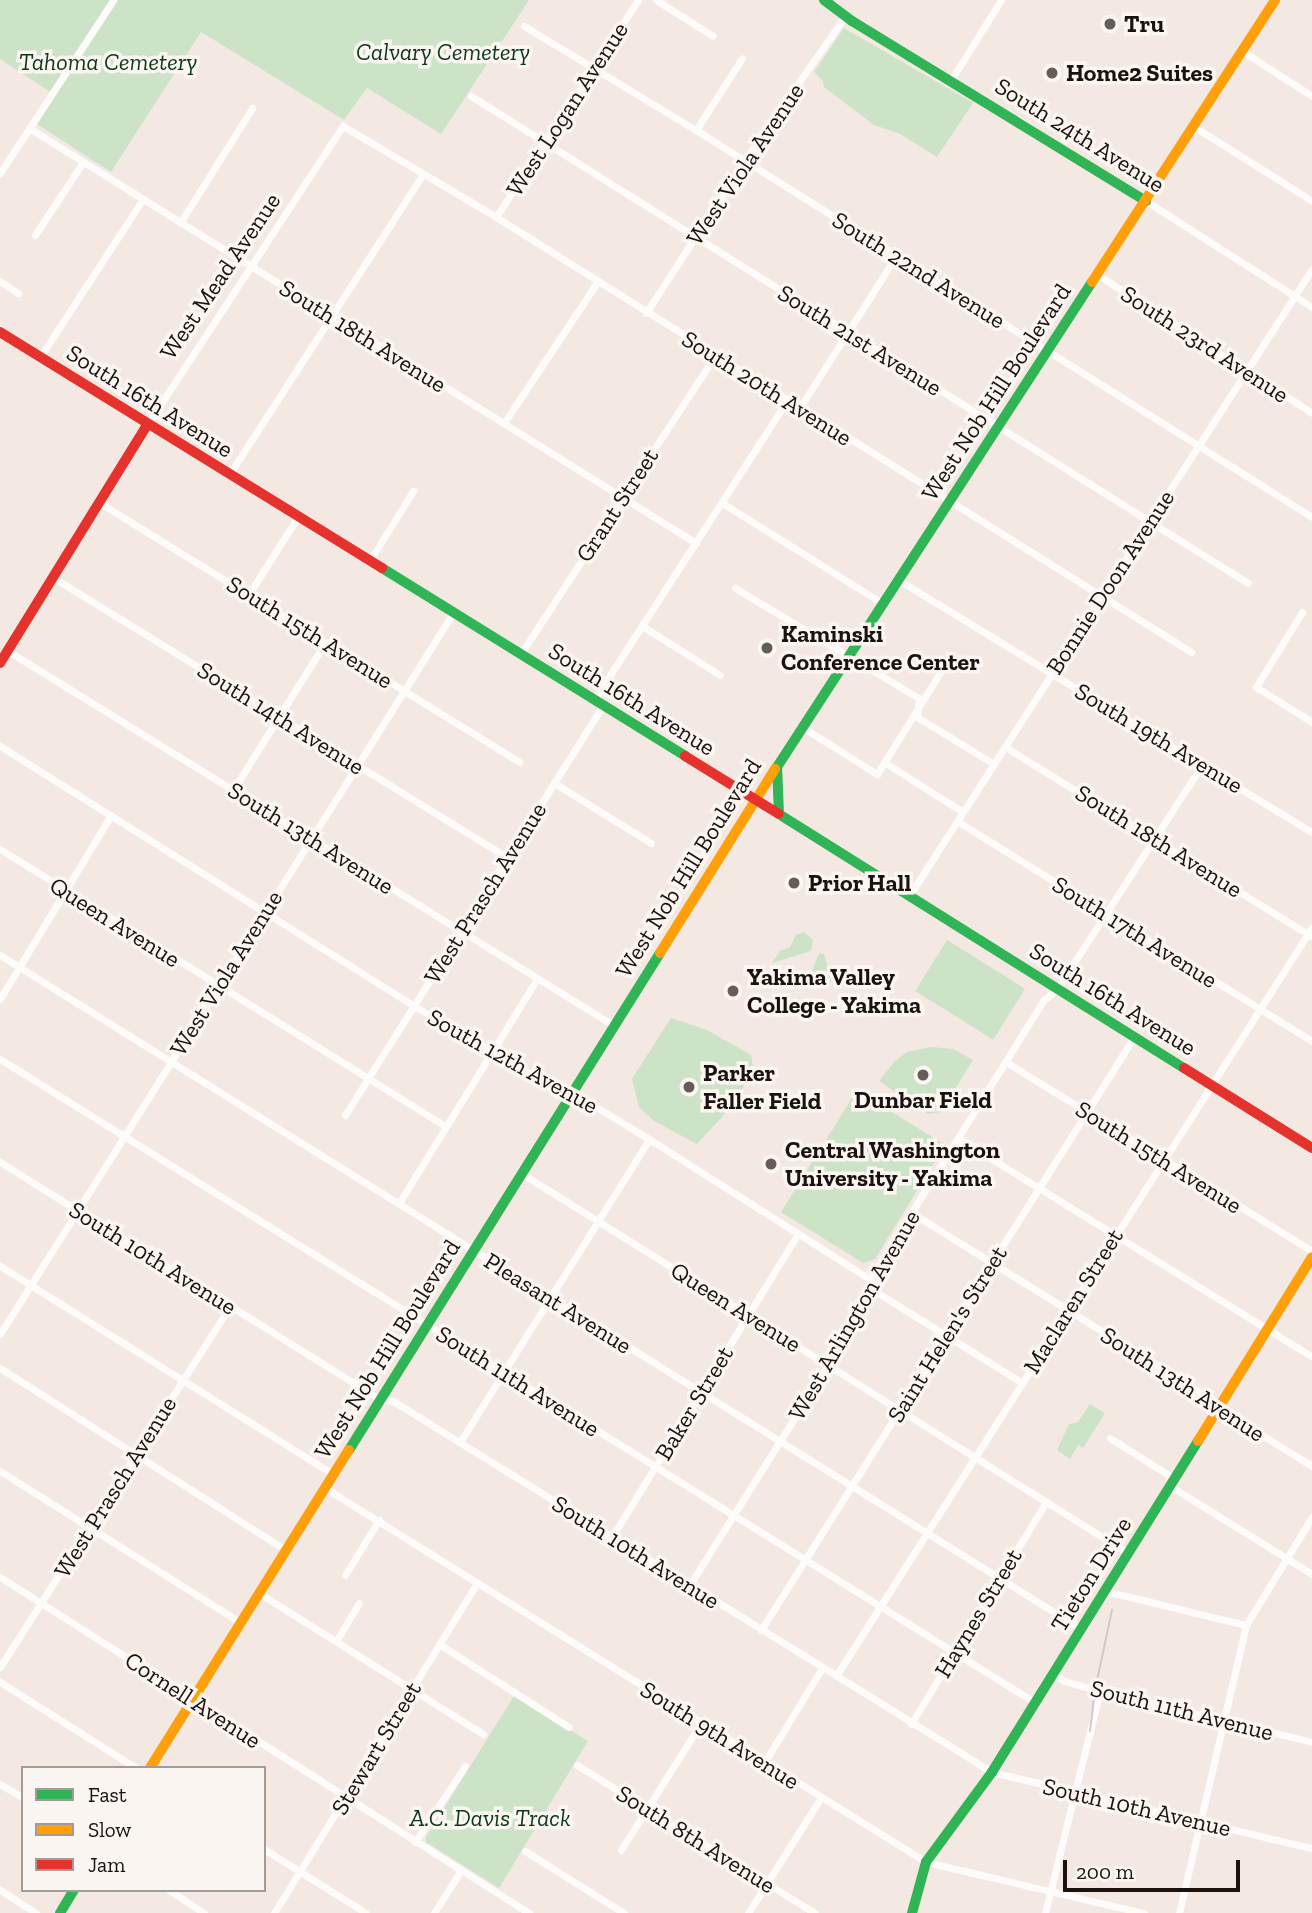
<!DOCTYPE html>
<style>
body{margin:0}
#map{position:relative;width:1312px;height:1913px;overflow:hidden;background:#f4e8e2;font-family:"Zilla Slab",serif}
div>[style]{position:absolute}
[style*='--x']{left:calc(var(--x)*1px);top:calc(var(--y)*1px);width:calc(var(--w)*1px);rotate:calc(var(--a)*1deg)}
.green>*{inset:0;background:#cce3c8;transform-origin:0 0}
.street>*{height:7px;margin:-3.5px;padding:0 3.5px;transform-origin:3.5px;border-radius:3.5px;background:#fdfcfb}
.fast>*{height:10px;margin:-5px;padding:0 5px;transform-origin:5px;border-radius:5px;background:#30b455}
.slow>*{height:10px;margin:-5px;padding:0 5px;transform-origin:5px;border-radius:5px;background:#ff9f0a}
.jam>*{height:10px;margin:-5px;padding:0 5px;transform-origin:5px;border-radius:5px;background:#e5322d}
.tram>*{height:2px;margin:-1px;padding:0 1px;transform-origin:1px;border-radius:1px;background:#cfcbc9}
.dots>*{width:19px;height:19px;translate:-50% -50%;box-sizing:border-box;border:4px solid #fcf6f3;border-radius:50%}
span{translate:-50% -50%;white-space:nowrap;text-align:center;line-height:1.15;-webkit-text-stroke:7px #fcf6f3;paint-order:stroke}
.poi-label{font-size:24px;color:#1b120d;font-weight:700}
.left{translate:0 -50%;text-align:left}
.park-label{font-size:24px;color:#0a3917;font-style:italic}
.street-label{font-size:24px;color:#1b120d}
.legend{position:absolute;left:21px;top:1766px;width:245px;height:126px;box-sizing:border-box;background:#fcf6f3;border:2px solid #a29b97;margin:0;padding:9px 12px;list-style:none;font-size:21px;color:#1b120d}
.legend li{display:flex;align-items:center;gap:14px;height:35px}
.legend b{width:35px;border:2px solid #a29b97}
.scale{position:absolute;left:1063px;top:1860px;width:177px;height:32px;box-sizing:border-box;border:4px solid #1b120d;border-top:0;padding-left:9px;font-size:21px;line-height:24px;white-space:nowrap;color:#1b120d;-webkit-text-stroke:5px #fcf6f3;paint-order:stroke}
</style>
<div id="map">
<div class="green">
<div style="clip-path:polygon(0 0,529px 0,441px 134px,367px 88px,344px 120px,201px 32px,111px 172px,37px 124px,55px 95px,0 59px)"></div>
<div style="clip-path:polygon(844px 28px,973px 103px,937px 157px,900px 134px,874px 125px,824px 87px,823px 81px,814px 72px)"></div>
<div style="clip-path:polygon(804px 932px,813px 940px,811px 951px,772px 963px,780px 951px,790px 947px,796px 935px)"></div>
<div style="left:947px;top:940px;width:92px;height:60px;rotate:32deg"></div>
<div style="clip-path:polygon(819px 953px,824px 954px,832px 980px,827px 988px,807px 985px)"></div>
<div style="clip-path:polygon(671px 1018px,707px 1030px,751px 1055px,754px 1072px,723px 1116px,697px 1144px,654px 1121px,639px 1107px,632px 1079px)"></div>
<div style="clip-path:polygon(931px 1047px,953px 1049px,973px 1060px,941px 1112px,928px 1114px,879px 1081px,895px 1061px,907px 1052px)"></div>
<div style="clip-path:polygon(857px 1090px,945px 1145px,875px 1259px,863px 1263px,781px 1212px)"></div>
<div style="clip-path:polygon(1090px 1404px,1105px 1413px,1083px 1448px,1078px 1445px,1070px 1459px,1057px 1450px,1069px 1424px,1078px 1422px)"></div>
<div style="clip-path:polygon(514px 1696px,588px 1741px,499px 1888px,426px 1842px,426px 1837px)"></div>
</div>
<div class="street">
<div style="--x:656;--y:0;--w:67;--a:32.3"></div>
<div style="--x:524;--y:26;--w:201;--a:31.2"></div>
<div style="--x:696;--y:130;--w:727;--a:32.14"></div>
<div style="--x:1242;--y:51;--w:83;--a:32.7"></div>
<div style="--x:951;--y:80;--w:94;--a:-58"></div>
<div style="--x:471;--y:96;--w:917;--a:32.08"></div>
<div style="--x:1193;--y:126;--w:141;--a:32.2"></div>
<div style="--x:29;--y:128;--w:786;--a:31.89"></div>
<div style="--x:696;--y:130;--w:85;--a:-57.4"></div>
<div style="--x:0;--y:173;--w:207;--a:-56.8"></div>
<div style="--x:1146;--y:201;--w:197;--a:32.6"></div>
<div style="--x:496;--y:217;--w:259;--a:-56.8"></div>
<div style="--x:180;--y:223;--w:136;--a:-57.9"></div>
<div style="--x:35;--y:235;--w:87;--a:-56.7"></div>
<div style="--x:1098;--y:275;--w:255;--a:32.8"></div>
<div style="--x:0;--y:281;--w:22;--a:34"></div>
<div style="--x:646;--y:313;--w:181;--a:-57.2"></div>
<div style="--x:744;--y:161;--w:177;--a:-55.1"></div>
<div style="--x:40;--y:357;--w:189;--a:-56.9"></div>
<div style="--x:799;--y:409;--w:181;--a:-57.6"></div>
<div style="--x:504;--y:423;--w:170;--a:-56.5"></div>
<div style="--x:147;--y:425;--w:358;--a:-56.8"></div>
<div style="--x:343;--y:126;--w:178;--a:30.7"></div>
<div style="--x:496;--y:217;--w:820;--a:32.04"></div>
<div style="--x:229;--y:475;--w:357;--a:-57.2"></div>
<div style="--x:100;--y:503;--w:493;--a:31.7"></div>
<div style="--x:722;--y:503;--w:189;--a:32"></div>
<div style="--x:369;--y:562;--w:84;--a:-58.2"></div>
<div style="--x:54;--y:578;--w:533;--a:31.66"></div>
<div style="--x:897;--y:579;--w:486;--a:31.4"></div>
<div style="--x:735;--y:588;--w:214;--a:30.9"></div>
<div style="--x:919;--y:698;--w:19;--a:96"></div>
<div style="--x:917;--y:717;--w:90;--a:31.4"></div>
<div style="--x:249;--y:594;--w:90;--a:-57.7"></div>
<div style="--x:1302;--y:612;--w:88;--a:121.5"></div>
<div style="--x:1256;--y:687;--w:66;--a:32"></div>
<div style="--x:642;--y:626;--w:92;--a:32.1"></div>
<div style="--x:8;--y:651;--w:711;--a:31.72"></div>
<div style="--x:520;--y:655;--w:357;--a:-56.9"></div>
<div style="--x:594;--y:700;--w:356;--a:-57.2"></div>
<div style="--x:802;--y:727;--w:89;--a:32.1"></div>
<div style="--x:877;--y:774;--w:125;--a:-58.1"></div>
<div style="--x:0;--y:746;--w:489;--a:32.1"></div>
<div style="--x:414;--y:1006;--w:171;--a:30.2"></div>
<div style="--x:562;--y:1092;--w:10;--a:0"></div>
<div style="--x:572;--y:1092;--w:90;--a:31.4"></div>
<div style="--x:649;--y:1139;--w:262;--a:32.4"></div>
<div style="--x:870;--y:1279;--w:16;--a:60"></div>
<div style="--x:878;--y:1293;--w:168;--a:31.9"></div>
<div style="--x:1005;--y:747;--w:360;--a:31.7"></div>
<div style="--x:884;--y:762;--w:93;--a:32.3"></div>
<div style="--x:554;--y:783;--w:114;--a:31.7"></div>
<div style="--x:233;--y:790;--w:173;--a:-58"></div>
<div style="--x:957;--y:821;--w:418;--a:31.8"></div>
<div style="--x:0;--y:849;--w:524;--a:31.9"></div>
<div style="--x:909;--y:896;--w:745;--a:-57.27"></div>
<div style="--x:0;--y:955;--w:1274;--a:31.94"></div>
<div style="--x:0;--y:999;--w:215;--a:-58.9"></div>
<div style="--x:0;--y:1059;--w:1220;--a:31.87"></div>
<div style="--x:1006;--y:1062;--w:360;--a:31.7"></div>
<div style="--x:345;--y:1115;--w:484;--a:-57.8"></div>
<div style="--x:958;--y:1138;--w:416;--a:31.7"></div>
<div style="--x:0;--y:1162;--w:448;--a:32"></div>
<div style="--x:380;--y:1399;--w:13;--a:9"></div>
<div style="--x:393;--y:1401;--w:705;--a:31.77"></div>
<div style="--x:992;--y:1772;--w:329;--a:13.4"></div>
<div style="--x:521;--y:1173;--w:716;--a:32.05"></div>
<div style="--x:399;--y:1203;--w:263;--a:-58.4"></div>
<div style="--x:912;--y:1213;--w:354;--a:31.9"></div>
<div style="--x:1213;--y:1400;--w:18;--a:45"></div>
<div style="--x:1226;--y:1413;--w:101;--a:31.6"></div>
<div style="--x:0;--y:1266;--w:393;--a:32"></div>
<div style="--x:0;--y:1334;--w:851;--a:-57.86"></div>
<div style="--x:0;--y:1368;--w:339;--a:32.5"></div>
<div style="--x:1110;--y:1438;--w:71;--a:32.3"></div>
<div style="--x:1170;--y:1476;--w:10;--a:90"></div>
<div style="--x:1170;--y:1486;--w:167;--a:31.8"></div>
<div style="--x:460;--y:1442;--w:357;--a:-58"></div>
<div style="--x:0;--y:1471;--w:285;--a:32.2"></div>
<div style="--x:325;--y:1488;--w:708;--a:31.89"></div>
<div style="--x:926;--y:1862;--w:224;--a:13.2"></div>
<div style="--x:612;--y:1537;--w:356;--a:-58.5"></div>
<div style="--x:345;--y:1575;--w:65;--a:-58.3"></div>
<div style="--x:0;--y:1577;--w:627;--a:32.42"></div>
<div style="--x:689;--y:1586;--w:262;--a:-57.9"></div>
<div style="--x:828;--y:1364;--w:82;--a:-58.4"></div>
<div style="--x:871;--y:1294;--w:15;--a:-94"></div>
<div style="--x:870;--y:1279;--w:329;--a:-58.1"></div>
<div style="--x:1044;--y:1000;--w:17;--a:-40"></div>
<div style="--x:1057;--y:989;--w:269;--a:-57.1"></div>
<div style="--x:1105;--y:1591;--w:145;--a:13.6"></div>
<div style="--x:259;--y:1593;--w:265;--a:32.2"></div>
<div style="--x:761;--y:1630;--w:701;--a:-57.83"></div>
<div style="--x:336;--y:1641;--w:44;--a:-58.8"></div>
<div style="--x:439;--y:1644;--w:154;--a:32.6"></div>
<div style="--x:0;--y:1667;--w:428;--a:-57.5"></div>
<div style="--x:1054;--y:1674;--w:12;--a:35"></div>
<div style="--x:1064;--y:1681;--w:37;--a:16"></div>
<div style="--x:1100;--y:1691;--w:218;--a:13.5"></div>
<div style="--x:836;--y:1676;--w:887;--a:-57.56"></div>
<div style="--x:0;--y:1682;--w:161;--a:32.3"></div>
<div style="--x:911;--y:1724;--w:260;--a:-58.7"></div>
<div style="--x:764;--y:1763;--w:111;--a:-58.6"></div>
<div style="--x:577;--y:1765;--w:280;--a:31.9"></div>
<div style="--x:0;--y:1784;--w:27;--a:31"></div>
<div style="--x:415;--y:1842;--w:91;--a:-56.7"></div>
<div style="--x:264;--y:1849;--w:120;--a:32.1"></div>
<div style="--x:621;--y:1850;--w:150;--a:-57.8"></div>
<div style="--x:525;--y:1851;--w:117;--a:32.1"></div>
<div style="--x:0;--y:1890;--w:43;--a:32.6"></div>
<div style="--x:169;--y:1890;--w:42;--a:33.3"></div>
<div style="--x:274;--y:1913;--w:387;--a:-58.4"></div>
<div style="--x:434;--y:1913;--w:51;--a:-57.9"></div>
<div style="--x:748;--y:1913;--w:135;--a:-57.7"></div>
<div style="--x:1045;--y:1913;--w:229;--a:-76.1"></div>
<div style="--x:1179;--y:1913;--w:296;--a:-76.9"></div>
<div style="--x:1246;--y:1625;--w:127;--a:-58.6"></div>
</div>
<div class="fast">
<div style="--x:824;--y:0;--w:35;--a:37"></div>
<div style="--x:852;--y:21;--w:345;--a:31.5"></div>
<div style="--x:382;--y:568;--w:357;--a:31.8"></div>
<div style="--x:779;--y:814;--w:47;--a:-92.4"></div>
<div style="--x:777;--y:767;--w:578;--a:-57"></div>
<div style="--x:782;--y:816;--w:474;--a:32.1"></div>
<div style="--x:349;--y:1450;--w:586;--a:-57.96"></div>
<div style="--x:60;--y:1913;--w:27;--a:-59"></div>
<div style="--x:912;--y:1913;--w:53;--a:-74.6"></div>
<div style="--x:926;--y:1862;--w:112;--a:-53.7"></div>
<div style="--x:992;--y:1772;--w:390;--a:-58.1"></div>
</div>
<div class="slow">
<div style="--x:1092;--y:282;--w:336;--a:-57"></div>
<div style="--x:660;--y:953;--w:217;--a:-58"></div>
<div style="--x:1198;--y:1441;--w:216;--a:-58.2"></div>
<div style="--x:150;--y:1768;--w:375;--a:-58"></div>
</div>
<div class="jam">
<div style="--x:0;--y:332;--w:449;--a:31.7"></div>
<div style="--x:0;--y:663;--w:280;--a:-58.3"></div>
<div style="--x:685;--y:756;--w:110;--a:31.7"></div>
<div style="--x:1184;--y:1068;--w:151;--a:32"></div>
</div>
<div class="tram">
<div style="--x:1090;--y:1731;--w:41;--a:-83"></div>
<div style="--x:1095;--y:1690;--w:82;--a:-78"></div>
</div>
<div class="dots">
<div style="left:1110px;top:24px;background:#675d58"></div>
<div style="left:1052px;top:73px;background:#675d58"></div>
<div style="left:767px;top:648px;background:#675d58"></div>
<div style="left:794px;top:883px;background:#675d58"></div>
<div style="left:733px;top:991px;background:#675d58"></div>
<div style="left:923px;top:1075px;background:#675d58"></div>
<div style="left:689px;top:1087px;background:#675d58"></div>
<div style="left:771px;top:1164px;background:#675d58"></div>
</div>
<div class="poi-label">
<span class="left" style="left:1124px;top:24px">Tru</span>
<span class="left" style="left:1066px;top:73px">Home2 Suites</span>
<span class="left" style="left:781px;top:648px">Kaminski<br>Conference Center</span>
<span class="left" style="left:808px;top:883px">Prior Hall</span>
<span class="left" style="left:747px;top:991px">Yakima Valley<br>College - Yakima</span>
<span class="left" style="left:703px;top:1087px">Parker<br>Faller Field</span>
<span style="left:923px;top:1100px">Dunbar Field</span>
<span class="left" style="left:785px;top:1164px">Central Washington<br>University - Yakima</span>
</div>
<div class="park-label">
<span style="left:443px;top:52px">Calvary Cemetery</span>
<span style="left:108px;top:62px">Tahoma Cemetery</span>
<span style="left:490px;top:1818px">A.C. Davis Track</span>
</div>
<div class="street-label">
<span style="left:567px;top:109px;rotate:-57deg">West Logan Avenue</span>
<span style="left:1080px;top:135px;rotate:32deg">South 24th Avenue</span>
<span style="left:745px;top:164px;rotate:-56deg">West Viola Avenue</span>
<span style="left:919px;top:270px;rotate:32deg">South 22nd Avenue</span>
<span style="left:220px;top:276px;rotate:-56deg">West Mead Avenue</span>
<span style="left:363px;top:336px;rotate:32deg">South 18th Avenue</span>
<span style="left:860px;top:340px;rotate:32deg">South 21st Avenue</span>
<span style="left:1205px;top:344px;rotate:33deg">South 23rd Avenue</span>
<span style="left:767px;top:388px;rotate:32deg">South 20th Avenue</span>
<span style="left:996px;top:392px;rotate:-57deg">West Nob Hill Boulevard</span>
<span style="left:150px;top:401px;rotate:32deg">South 16th Avenue</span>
<span style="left:617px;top:505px;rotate:-57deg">Grant Street</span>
<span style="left:1110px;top:582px;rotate:-57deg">Bonnie Doon Avenue</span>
<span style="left:310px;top:632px;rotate:32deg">South 15th Avenue</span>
<span style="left:632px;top:699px;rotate:32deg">South 16th Avenue</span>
<span style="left:281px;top:718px;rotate:32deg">South 14th Avenue</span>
<span style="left:1159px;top:738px;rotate:31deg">South 19th Avenue</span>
<span style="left:311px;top:838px;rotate:32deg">South 13th Avenue</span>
<span style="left:1159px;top:841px;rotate:32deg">South 18th Avenue</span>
<span style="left:688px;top:868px;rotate:-58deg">West Nob Hill Boulevard</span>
<span style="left:485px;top:893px;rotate:-58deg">West Prasch Avenue</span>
<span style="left:115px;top:922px;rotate:32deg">Queen Avenue</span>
<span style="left:1135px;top:932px;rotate:32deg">South 17th Avenue</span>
<span style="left:226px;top:973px;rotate:-58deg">West Viola Avenue</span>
<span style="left:1113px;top:999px;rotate:32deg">South 16th Avenue</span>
<span style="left:513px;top:1061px;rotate:29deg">South 12th Avenue</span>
<span style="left:1159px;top:1157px;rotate:32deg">South 15th Avenue</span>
<span style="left:153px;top:1258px;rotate:32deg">South 10th Avenue</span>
<span style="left:1073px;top:1301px;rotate:-58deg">Maclaren Street</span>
<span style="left:558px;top:1303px;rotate:32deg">Pleasant Avenue</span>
<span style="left:736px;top:1307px;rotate:32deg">Queen Avenue</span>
<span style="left:854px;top:1315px;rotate:-60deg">West Arlington Avenue</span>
<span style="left:947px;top:1334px;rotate:-58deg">Saint Helen's Street</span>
<span style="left:387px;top:1349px;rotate:-58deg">West Nob Hill Boulevard</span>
<span style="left:518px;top:1381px;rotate:32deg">South 11th Avenue</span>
<span style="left:1183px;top:1384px;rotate:33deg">South 13th Avenue</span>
<span style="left:694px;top:1403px;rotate:-59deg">Baker Street</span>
<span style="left:115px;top:1487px;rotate:-58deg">West Prasch Avenue</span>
<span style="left:636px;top:1552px;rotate:32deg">South 10th Avenue</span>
<span style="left:1091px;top:1574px;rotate:-58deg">Tieton Drive</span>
<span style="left:978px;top:1613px;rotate:-59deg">Haynes Street</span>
<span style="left:193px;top:1700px;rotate:33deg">Cornell Avenue</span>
<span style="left:1182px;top:1710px;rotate:14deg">South 11th Avenue</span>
<span style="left:720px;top:1735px;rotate:32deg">South 9th Avenue</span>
<span style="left:376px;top:1748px;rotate:-59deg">Stewart Street</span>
<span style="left:1137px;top:1807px;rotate:13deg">South 10th Avenue</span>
<span style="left:696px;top:1839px;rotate:32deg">South 8th Avenue</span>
</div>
<ul class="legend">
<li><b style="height:9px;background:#30b455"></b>Fast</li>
<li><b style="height:9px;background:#ff9f0a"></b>Slow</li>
<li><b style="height:9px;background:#e5322d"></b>Jam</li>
</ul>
<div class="scale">200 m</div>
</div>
